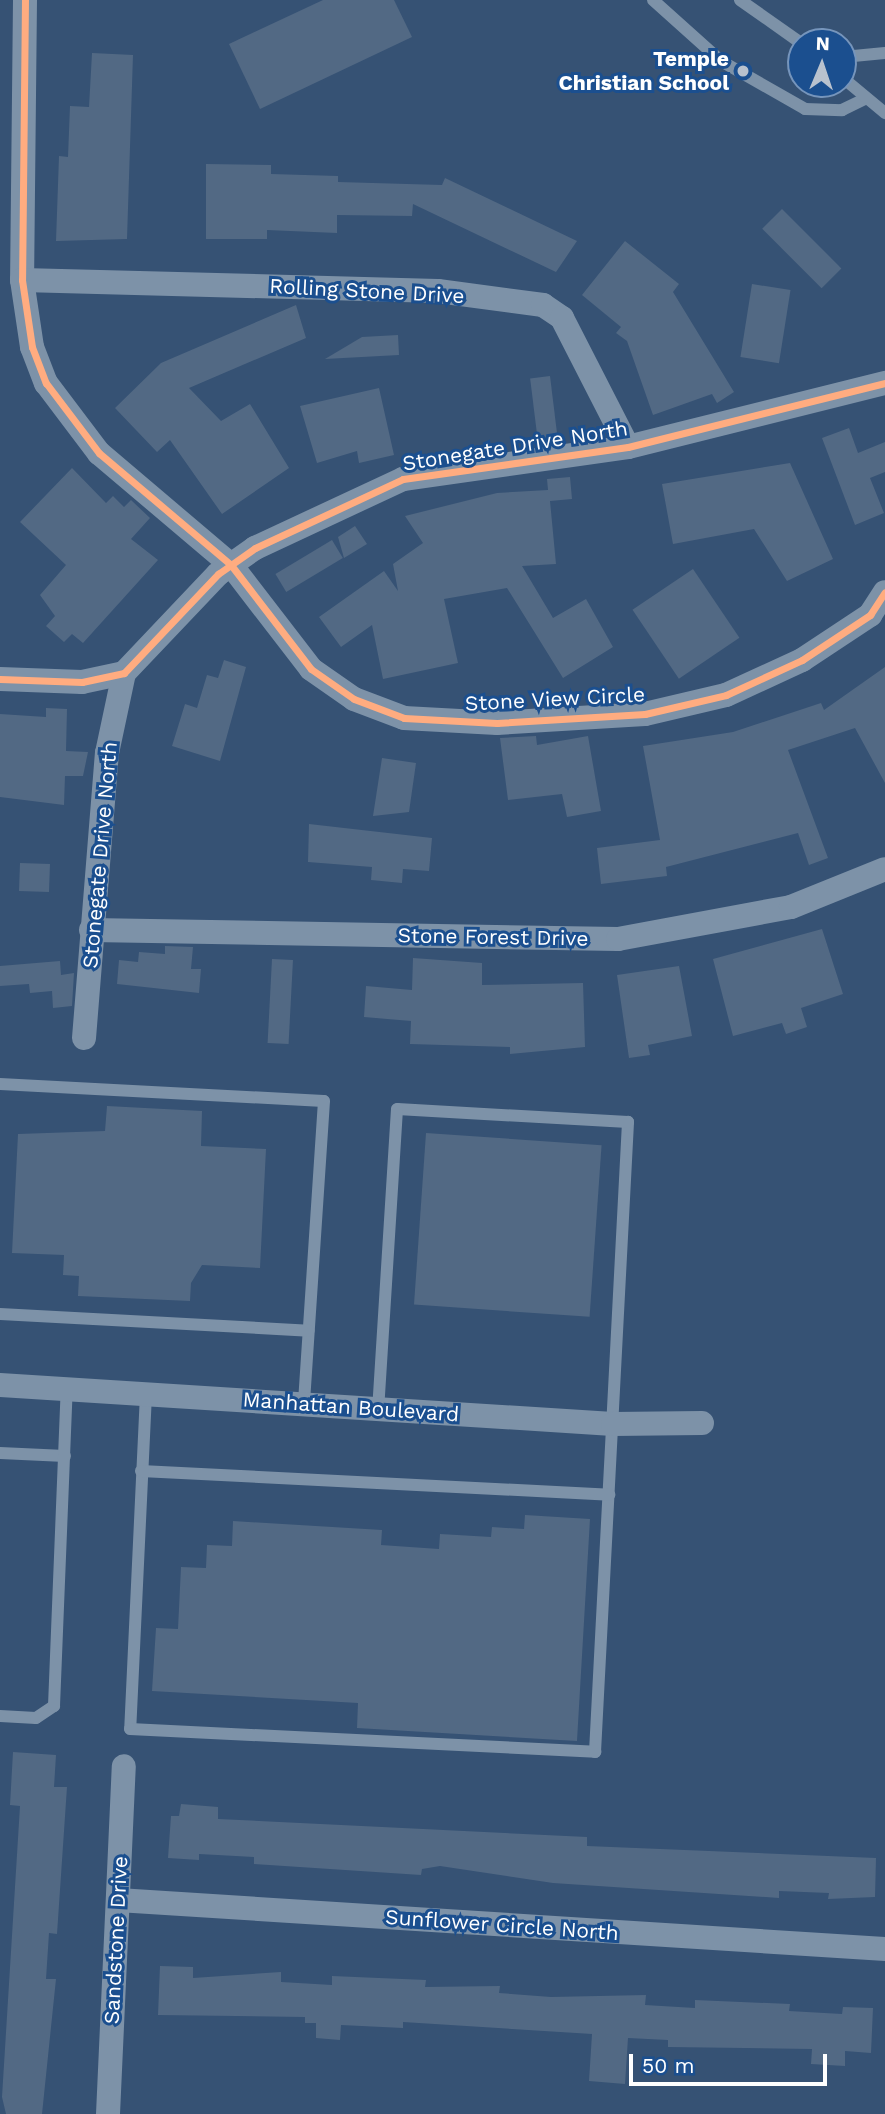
<!DOCTYPE html>
<style>
body{margin:0}
#map{position:relative;width:885px;height:2114px;overflow:hidden;background:#365274;font-family:"Work Sans",sans-serif}
div>[style]{position:absolute}
[style*='--x']{left:calc(var(--x)*1px);top:calc(var(--y)*1px);width:calc(var(--w)*1px);rotate:calc(var(--a)*1deg)}
.building>*{inset:0;background:#526984;transform-origin:0 0}
.service>*{height:12px;margin:-6px;padding:0 6px;transform-origin:6px;border-radius:6px;background:#7d92a8}
.minor>*{height:24px;margin:-12px;padding:0 12px;transform-origin:12px;border-radius:12px;background:#7d92a8}
.cycleway>*{height:7px;margin:-3.5px;padding:0 3.5px;transform-origin:3.5px;border-radius:3.5px;background:#ffac80}
.dots>*{width:19px;height:19px;translate:-50% -50%;box-sizing:border-box;border:4px solid #1b4f8f;border-radius:50%}
span{translate:-50% -50%;white-space:nowrap;text-align:center;line-height:1.15;-webkit-text-stroke:6px #1b4f8f;paint-order:stroke}
.poi-label{font-size:21px;color:#fff;font-weight:700}
.right{translate:-100% -50%;text-align:right}
.street-label{font-size:21px;color:#fff}
.north{position:absolute;left:787px;top:28px;width:70px;height:70px;box-sizing:border-box;background:#1b4f8f;border:2px solid #7695bc;border-radius:50%;rotate:2deg;font-size:19px;font-weight:700;line-height:28px;text-align:center;color:#fff}
.north::after{content:'';display:block;margin:auto;width:24px;height:32px;background:#b9c2ce;clip-path:polygon(50% 0,100% 100%,50% 72%,0 100%)}
.scale{position:absolute;left:629px;top:2054px;width:198px;height:32px;box-sizing:border-box;border:4px solid #fff;border-top:0;padding-left:9px;font-size:21px;line-height:24px;white-space:nowrap;color:#fff;-webkit-text-stroke:5px #1b4f8f;paint-order:stroke}
</style>
<div id="map">
<div class="building">
<div style="clip-path:polygon(323px 0,394px 0,412px 37px,260px 109px,229px 44px)"></div>
<div style="clip-path:polygon(92px 53px,133px 55px,127px 239px,56px 241px,59px 156px,68px 157px,70px 106px,89px 107px)"></div>
<div style="clip-path:polygon(206px 164px,271px 165px,271px 174px,338px 176px,338px 182px,442px 185px,445px 178px,577px 241px,556px 272px,413px 204px,412px 216px,337px 215px,337px 233px,267px 230px,267px 239px,206px 239px)"></div>
<div style="left:782px;top:209px;width:84px;height:28px;rotate:45deg"></div>
<div style="clip-path:polygon(625px 241px,679px 284px,673px 292px,734px 392px,717px 403px,712px 394px,653px 415px,627px 341px,616px 333px,621px 327px,582px 295px)"></div>
<div style="left:752px;top:284px;width:39px;height:74px;rotate:9deg"></div>
<div style="clip-path:polygon(296px 305px,306px 338px,189px 388px,221px 421px,250px 404px,289px 468px,222px 514px,170px 440px,157px 452px,115px 408px,161px 363px)"></div>
<div style="clip-path:polygon(398px 335px,399px 355px,325px 359px,362px 337px)"></div>
<div style="left:550px;top:376px;width:65px;height:20px;rotate:83deg"></div>
<div style="clip-path:polygon(379px 388px,394px 455px,359px 463px,357px 451px,317px 463px,300px 406px)"></div>
<div style="clip-path:polygon(849px 428px,858px 453px,885px 442px,885px 472px,870px 478px,884px 513px,855px 525px,822px 438px)"></div>
<div style="clip-path:polygon(790px 463px,833px 559px,787px 581px,754px 529px,673px 544px,662px 484px)"></div>
<div style="clip-path:polygon(72px 468px,106px 503px,113px 496px,124px 507px,131px 500px,150px 518px,131px 539px,158px 560px,83px 643px,72px 634px,64px 642px,46px 626px,55px 616px,40px 595px,66px 565px,20px 522px)"></div>
<div style="clip-path:polygon(570px 477px,572px 499px,550px 501px,556px 564px,522px 566px,553px 618px,586px 599px,613px 647px,563px 678px,507px 588px,444px 599px,458px 663px,383px 679px,372px 625px,341px 647px,319px 617px,384px 571px,398px 591px,393px 564px,423px 543px,405px 516px,497px 493px,548px 490px,547px 479px)"></div>
<div style="clip-path:polygon(355px 526px,367px 544px,344px 558px,338px 537px)"></div>
<div style="left:332px;top:540px;width:21px;height:66px;rotate:59deg"></div>
<div style="left:693px;top:569px;width:83px;height:73px;rotate:56deg"></div>
<div style="clip-path:polygon(224px 660px,246px 667px,220px 761px,172px 746px,185px 704px,197px 708px,207px 675px,218px 678px)"></div>
<div style="clip-path:polygon(885px 667px,885px 783px,855px 728px,788px 750px,828px 858px,809px 865px,798px 833px,666px 867px,667px 876px,601px 884px,597px 848px,660px 840px,643px 746px,733px 732px,821px 703px,824px 710px)"></div>
<div style="clip-path:polygon(46px 708px,67px 709px,66px 751px,88px 752px,83px 776px,65px 776px,64px 805px,0 797px,0 714px,46px 717px)"></div>
<div style="clip-path:polygon(536px 736px,537px 745px,588px 736px,601px 811px,567px 817px,562px 794px,508px 800px,500px 738px)"></div>
<div style="clip-path:polygon(382px 758px,416px 763px,409px 812px,373px 816px)"></div>
<div style="clip-path:polygon(309px 824px,432px 838px,429px 871px,403px 869px,402px 883px,371px 880px,372px 867px,308px 862px)"></div>
<div style="left:20px;top:863px;width:30px;height:28px;rotate:2deg"></div>
<div style="clip-path:polygon(822px 929px,843px 994px,801px 1008px,807px 1027px,786px 1034px,782px 1023px,733px 1036px,713px 959px)"></div>
<div style="clip-path:polygon(165px 946px,193px 947px,191px 969px,201px 969px,199px 993px,117px 984px,119px 960px,138px 962px,139px 952px,165px 954px)"></div>
<div style="clip-path:polygon(413px 958px,482px 963px,482px 985px,583px 983px,585px 1047px,510px 1054px,510px 1047px,410px 1044px,411px 1021px,364px 1017px,366px 986px,412px 990px)"></div>
<div style="left:272px;top:959px;width:21px;height:84px;rotate:3deg"></div>
<div style="clip-path:polygon(60px 961px,61px 975px,74px 973px,72px 1006px,53px 1008px,52px 991px,30px 993px,29px 984px,0 986px,0 966px)"></div>
<div style="clip-path:polygon(679px 966px,692px 1036px,648px 1045px,650px 1055px,629px 1058px,617px 975px)"></div>
<div style="clip-path:polygon(107px 1106px,202px 1111px,201px 1146px,266px 1149px,260px 1268px,202px 1265px,191px 1283px,190px 1301px,78px 1296px,79px 1276px,63px 1275px,64px 1255px,12px 1253px,18px 1134px,105px 1131px)"></div>
<div style="left:426px;top:1133px;width:176px;height:172px;rotate:4deg"></div>
<div style="clip-path:polygon(525px 1515px,590px 1519px,577px 1741px,357px 1728px,358px 1703px,152px 1691px,156px 1628px,178px 1629px,181px 1567px,206px 1568px,207px 1545px,232px 1546px,233px 1521px,382px 1530px,381px 1545px,439px 1549px,440px 1534px,491px 1537px,492px 1527px,524px 1529px)"></div>
<div style="clip-path:polygon(13px 1752px,56px 1755px,54px 1787px,67px 1787px,57px 1934px,49px 1933px,46px 1979px,56px 1979px,42px 2114px,6px 2114px,2px 2097px,20px 1806px,10px 1805px)"></div>
<div style="clip-path:polygon(181px 1804px,218px 1807px,218px 1819px,587px 1837px,587px 1846px,876px 1858px,875px 1897px,828px 1899px,829px 1893px,779px 1891px,779px 1898px,553px 1883px,440px 1866px,422px 1869px,421px 1875px,254px 1864px,254px 1857px,199px 1854px,199px 1860px,168px 1858px,171px 1816px,179px 1816px)"></div>
<div style="clip-path:polygon(160px 1966px,193px 1967px,193px 1978px,281px 1972px,281px 1982px,332px 1985px,332px 1976px,426px 1980px,425px 1987px,500px 1986px,499px 1993px,551px 1997px,646px 1995px,645px 2005px,695px 2008px,695px 2000px,790px 2004px,789px 2011px,842px 2014px,843px 2007px,873px 2008px,871px 2053px,845px 2051px,845px 2066px,811px 2064px,812px 2049px,668px 2047px,668px 2040px,628px 2038px,625px 2084px,589px 2081px,592px 2034px,403px 2022px,403px 2028px,341px 2025px,340px 2040px,316px 2038px,316px 2023px,305px 2023px,305px 2017px,158px 2015px)"></div>
</div>
<div class="service">
<div style="--x:653;--y:0;--w:91;--a:41.9"></div>
<div style="--x:721;--y:61;--w:97;--a:29.7"></div>
<div style="--x:805;--y:109;--w:37;--a:2"></div>
<div style="--x:842;--y:110;--w:25;--a:-26"></div>
<div style="--x:740;--y:0;--w:75;--a:35.2"></div>
<div style="--x:843;--y:57;--w:42;--a:-5.4"></div>
<div style="--x:843;--y:78;--w:55;--a:39.8"></div>
<div style="--x:0;--y:1084;--w:324;--a:3"></div>
<div style="--x:324;--y:1101;--w:303;--a:93.8"></div>
<div style="--x:0;--y:1314;--w:309;--a:3.1"></div>
<div style="--x:146;--y:1394;--w:335;--a:92.7"></div>
<div style="--x:130;--y:1729;--w:466;--a:2.8"></div>
<div style="--x:595;--y:1752;--w:631;--a:-87"></div>
<div style="--x:628;--y:1122;--w:231;--a:-176.8"></div>
<div style="--x:397;--y:1109;--w:301;--a:93.6"></div>
<div style="--x:0;--y:1453;--w:65;--a:2.6"></div>
<div style="--x:141;--y:1471;--w:469;--a:2.9"></div>
<div style="--x:0;--y:1716;--w:36;--a:3"></div>
<div style="--x:36;--y:1718;--w:22;--a:-34"></div>
<div style="--x:54;--y:1706;--w:317;--a:-87.7"></div>
</div>
<div class="minor">
<div style="--x:25;--y:0;--w:280;--a:90.6"></div>
<div style="--x:22;--y:280;--w:68;--a:81.5"></div>
<div style="--x:32;--y:347;--w:39;--a:69"></div>
<div style="--x:46;--y:383;--w:88;--a:52.9"></div>
<div style="--x:99;--y:453;--w:173;--a:40.3"></div>
<div style="--x:231;--y:565;--w:131;--a:52.4"></div>
<div style="--x:311;--y:669;--w:52;--a:34.9"></div>
<div style="--x:354;--y:699;--w:53;--a:20.8"></div>
<div style="--x:404;--y:718;--w:93;--a:3.1"></div>
<div style="--x:497;--y:723;--w:148;--a:-3.5"></div>
<div style="--x:645;--y:714;--w:83;--a:-13.2"></div>
<div style="--x:726;--y:695;--w:84;--a:-24.7"></div>
<div style="--x:802;--y:660;--w:82;--a:-33.5"></div>
<div style="--x:870;--y:615;--w:27;--a:-57"></div>
<div style="--x:22;--y:280;--w:416;--a:1.5"></div>
<div style="--x:438;--y:291;--w:106;--a:7.6"></div>
<div style="--x:543;--y:305;--w:23;--a:34"></div>
<div style="--x:562;--y:318;--w:145;--a:62.9"></div>
<div style="--x:0;--y:679;--w:82;--a:2.1"></div>
<div style="--x:82;--y:682;--w:43;--a:-12.1"></div>
<div style="--x:124;--y:673;--w:137;--a:-46.5"></div>
<div style="--x:218;--y:574;--w:45;--a:-35.1"></div>
<div style="--x:255;--y:548;--w:163;--a:-25"></div>
<div style="--x:403;--y:479;--w:227;--a:-8.1"></div>
<div style="--x:628;--y:447;--w:265;--a:-14"></div>
<div style="--x:91;--y:930;--w:527;--a:0.98"></div>
<div style="--x:618;--y:939;--w:176;--a:-10.5"></div>
<div style="--x:791;--y:907;--w:101;--a:-22"></div>
<div style="--x:84;--y:1038;--w:286;--a:-85.4"></div>
<div style="--x:107;--y:753;--w:82;--a:-78"></div>
<div style="--x:0;--y:1385;--w:614;--a:3.64"></div>
<div style="--x:613;--y:1424;--w:89;--a:-0.6"></div>
<div style="--x:118;--y:1900;--w:769;--a:3.66"></div>
<div style="--x:108;--y:2114;--w:348;--a:-87.4"></div>
</div>
<div class="cycleway">
<div style="--x:25;--y:0;--w:280;--a:90.6"></div>
<div style="--x:22;--y:280;--w:68;--a:81.5"></div>
<div style="--x:32;--y:347;--w:39;--a:69"></div>
<div style="--x:46;--y:383;--w:88;--a:52.9"></div>
<div style="--x:99;--y:453;--w:173;--a:40.3"></div>
<div style="--x:231;--y:565;--w:131;--a:52.4"></div>
<div style="--x:311;--y:669;--w:52;--a:34.9"></div>
<div style="--x:354;--y:699;--w:53;--a:20.8"></div>
<div style="--x:404;--y:718;--w:93;--a:3.1"></div>
<div style="--x:497;--y:723;--w:148;--a:-3.5"></div>
<div style="--x:645;--y:714;--w:83;--a:-13.2"></div>
<div style="--x:726;--y:695;--w:84;--a:-24.7"></div>
<div style="--x:802;--y:660;--w:82;--a:-33.5"></div>
<div style="--x:870;--y:615;--w:27;--a:-57"></div>
<div style="--x:0;--y:679;--w:82;--a:2.1"></div>
<div style="--x:82;--y:682;--w:43;--a:-12.1"></div>
<div style="--x:124;--y:673;--w:137;--a:-46.5"></div>
<div style="--x:218;--y:574;--w:45;--a:-35.1"></div>
<div style="--x:255;--y:548;--w:163;--a:-25"></div>
<div style="--x:403;--y:479;--w:227;--a:-8.1"></div>
<div style="--x:628;--y:447;--w:265;--a:-14"></div>
</div>
<div class="dots">
<div style="left:743px;top:71px;background:#b9c2ce"></div>
</div>
<div class="poi-label">
<span class="right" style="left:729px;top:71px">Temple<br>Christian School</span>
</div>
<div class="street-label">
<span style="left:367px;top:291px;rotate:3deg">Rolling Stone Drive</span>
<span style="left:515px;top:446px;rotate:-9deg">Stonegate Drive North</span>
<span style="left:555px;top:699px;rotate:-3deg">Stone View Circle</span>
<span style="left:100px;top:855px;rotate:-85deg">Stonegate Drive North</span>
<span style="left:493px;top:937px;rotate:1deg">Stone Forest Drive</span>
<span style="left:351px;top:1407px;rotate:4deg">Manhattan Boulevard</span>
<span style="left:502px;top:1925px;rotate:4deg">Sunflower Circle North</span>
<span style="left:116px;top:1940px;rotate:-87deg">Sandstone Drive</span>
</div>
<div class="north">N</div>
<div class="scale">50 m</div>
</div>
